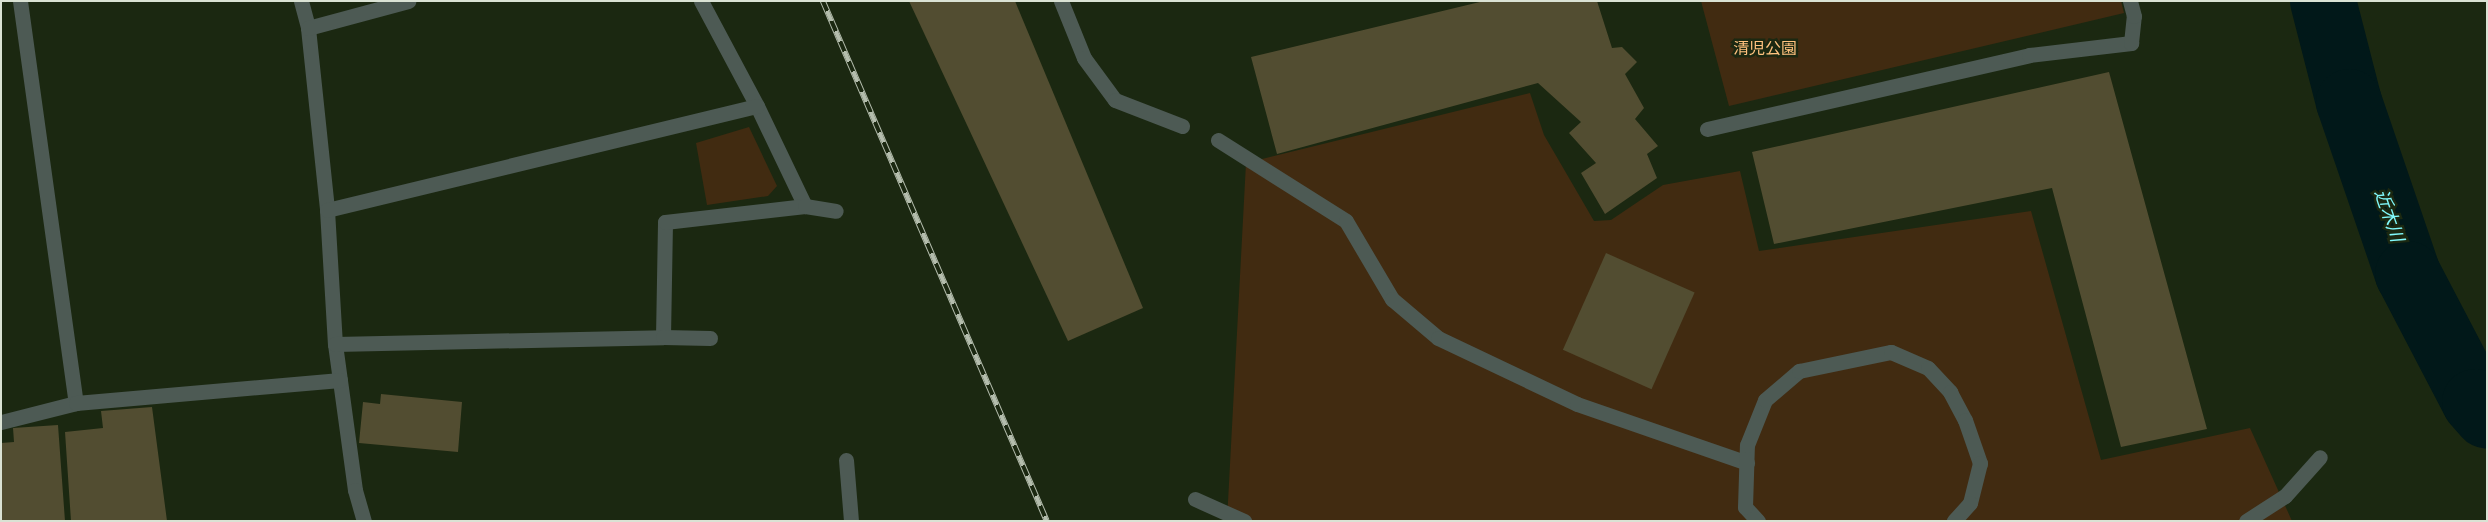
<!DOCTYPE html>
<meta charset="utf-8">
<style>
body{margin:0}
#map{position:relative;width:2488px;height:522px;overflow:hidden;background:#1b2811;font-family:"Source Sans 3","Noto Sans JP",sans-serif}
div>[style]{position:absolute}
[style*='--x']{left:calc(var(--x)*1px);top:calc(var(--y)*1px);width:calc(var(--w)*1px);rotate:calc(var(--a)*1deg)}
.green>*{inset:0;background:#412b11}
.river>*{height:66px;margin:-33px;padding:0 33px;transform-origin:33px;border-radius:33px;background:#011819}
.building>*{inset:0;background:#524d31;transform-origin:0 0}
.lane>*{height:15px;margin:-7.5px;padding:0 7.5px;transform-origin:7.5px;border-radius:7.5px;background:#4d5a54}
.street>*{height:15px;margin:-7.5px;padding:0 7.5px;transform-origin:7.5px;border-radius:7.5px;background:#4d5a54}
.rail>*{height:5.5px;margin-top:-2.75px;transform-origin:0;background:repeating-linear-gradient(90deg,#1b2811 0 11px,#b4bdad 0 22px);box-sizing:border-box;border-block:1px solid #b4bdad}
span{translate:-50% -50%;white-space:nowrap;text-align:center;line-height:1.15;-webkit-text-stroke:5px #1b2811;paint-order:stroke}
.park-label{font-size:16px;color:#ffc27f}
.water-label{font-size:18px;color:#81fafc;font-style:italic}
.frame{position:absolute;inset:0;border:2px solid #dae2d4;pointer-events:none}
</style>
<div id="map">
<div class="green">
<div style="clip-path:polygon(1701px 1px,2121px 1px,2124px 13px,1729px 106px)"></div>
<div style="clip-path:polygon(1530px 93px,1544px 135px,1594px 221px,1611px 220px,1663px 185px,1740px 171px,1759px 251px,2031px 211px,2101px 460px,2250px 428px,2292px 521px,1227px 521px,1246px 163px)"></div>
<div style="clip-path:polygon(749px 127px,777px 186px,768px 196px,707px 205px,696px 143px)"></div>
</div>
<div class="river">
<div style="--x:2323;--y:1;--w:104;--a:75.6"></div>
<div style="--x:2349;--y:102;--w:182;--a:71.1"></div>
<div style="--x:2408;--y:274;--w:144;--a:62.4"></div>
<div style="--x:2475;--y:402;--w:18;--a:49"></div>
</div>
<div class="building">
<div style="clip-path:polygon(909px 1px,1015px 1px,1143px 308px,1068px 341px)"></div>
<div style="clip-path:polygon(1484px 1px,1597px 1px,1612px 48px,1622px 47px,1637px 62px,1625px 74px,1644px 108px,1635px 119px,1658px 146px,1647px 154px,1657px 178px,1605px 214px,1581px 173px,1596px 163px,1569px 133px,1581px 122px,1538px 83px,1277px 154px,1251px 57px)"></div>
<div style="clip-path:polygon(2109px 72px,2207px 429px,2121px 447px,2052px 188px,1774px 244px,1752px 152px)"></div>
<div style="left:1606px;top:253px;width:97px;height:106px;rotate:24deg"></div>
<div style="clip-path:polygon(381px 394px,462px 402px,458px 452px,359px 443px,363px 402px,380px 404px)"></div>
<div style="clip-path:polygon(152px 407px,167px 521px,71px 521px,65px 432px,103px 428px,101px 411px)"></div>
<div style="clip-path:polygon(58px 425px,65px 521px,1px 521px,1px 443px,14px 442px,13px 428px)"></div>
</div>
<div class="lane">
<div style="--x:846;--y:460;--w:61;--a:85.3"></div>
</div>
<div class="street">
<div style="--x:20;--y:1;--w:406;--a:82.1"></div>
<div style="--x:301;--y:1;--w:28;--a:75"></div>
<div style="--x:308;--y:28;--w:183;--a:84"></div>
<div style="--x:327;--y:210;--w:134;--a:86.6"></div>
<div style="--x:335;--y:344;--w:147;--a:82.2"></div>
<div style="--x:355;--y:490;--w:32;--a:74"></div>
<div style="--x:701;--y:1;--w:119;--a:61.9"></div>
<div style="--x:757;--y:106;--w:111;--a:64.4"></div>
<div style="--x:1061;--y:1;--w:61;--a:68"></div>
<div style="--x:1084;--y:58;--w:52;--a:53.6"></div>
<div style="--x:1115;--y:100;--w:72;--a:21.2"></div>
<div style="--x:308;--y:28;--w:104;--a:-15.1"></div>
<div style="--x:1707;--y:129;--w:330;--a:-12.9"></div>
<div style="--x:2029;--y:55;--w:103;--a:-6.7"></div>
<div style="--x:2131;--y:43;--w:27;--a:-84"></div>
<div style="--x:2134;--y:16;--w:16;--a:-105"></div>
<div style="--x:1218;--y:140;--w:151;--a:32.3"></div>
<div style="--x:1346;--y:221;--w:91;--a:59.5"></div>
<div style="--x:1392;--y:299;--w:60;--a:40.3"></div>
<div style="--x:1438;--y:338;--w:154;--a:25.4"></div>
<div style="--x:1577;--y:404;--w:180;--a:19.1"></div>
<div style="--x:327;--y:210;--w:442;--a:-13.6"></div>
<div style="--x:663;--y:337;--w:115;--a:-89"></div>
<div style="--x:665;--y:222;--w:141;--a:-6.5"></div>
<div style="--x:805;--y:206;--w:31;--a:9"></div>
<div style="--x:335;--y:344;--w:328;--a:-1.2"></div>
<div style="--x:663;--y:337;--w:47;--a:1.2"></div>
<div style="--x:1;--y:422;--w:77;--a:-14.2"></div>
<div style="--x:76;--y:403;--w:265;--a:-5"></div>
<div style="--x:1195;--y:499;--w:54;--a:24.2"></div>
<div style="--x:1758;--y:521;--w:19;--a:-133"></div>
<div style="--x:1745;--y:507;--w:62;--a:-88.2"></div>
<div style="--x:1747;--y:445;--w:48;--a:-68.2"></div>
<div style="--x:1765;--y:400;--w:45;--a:-40.5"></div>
<div style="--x:1799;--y:371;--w:94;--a:-11.7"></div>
<div style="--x:1891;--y:352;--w:40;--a:23.4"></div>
<div style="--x:1928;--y:368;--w:33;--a:47"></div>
<div style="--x:1950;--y:392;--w:32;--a:62"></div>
<div style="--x:1965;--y:420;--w:46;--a:70.8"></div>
<div style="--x:1980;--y:463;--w:41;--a:104"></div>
<div style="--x:1970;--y:503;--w:24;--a:132"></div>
<div style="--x:2246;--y:521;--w:46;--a:-32.7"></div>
<div style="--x:2285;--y:496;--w:52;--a:-48.1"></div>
</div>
<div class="rail">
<div style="--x:823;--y:1;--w:566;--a:66.7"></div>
</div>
<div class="park-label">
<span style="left:1765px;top:49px">清児公園</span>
</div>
<div class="water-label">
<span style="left:2388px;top:216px;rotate:71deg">近木川</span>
</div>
<div class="frame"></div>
</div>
